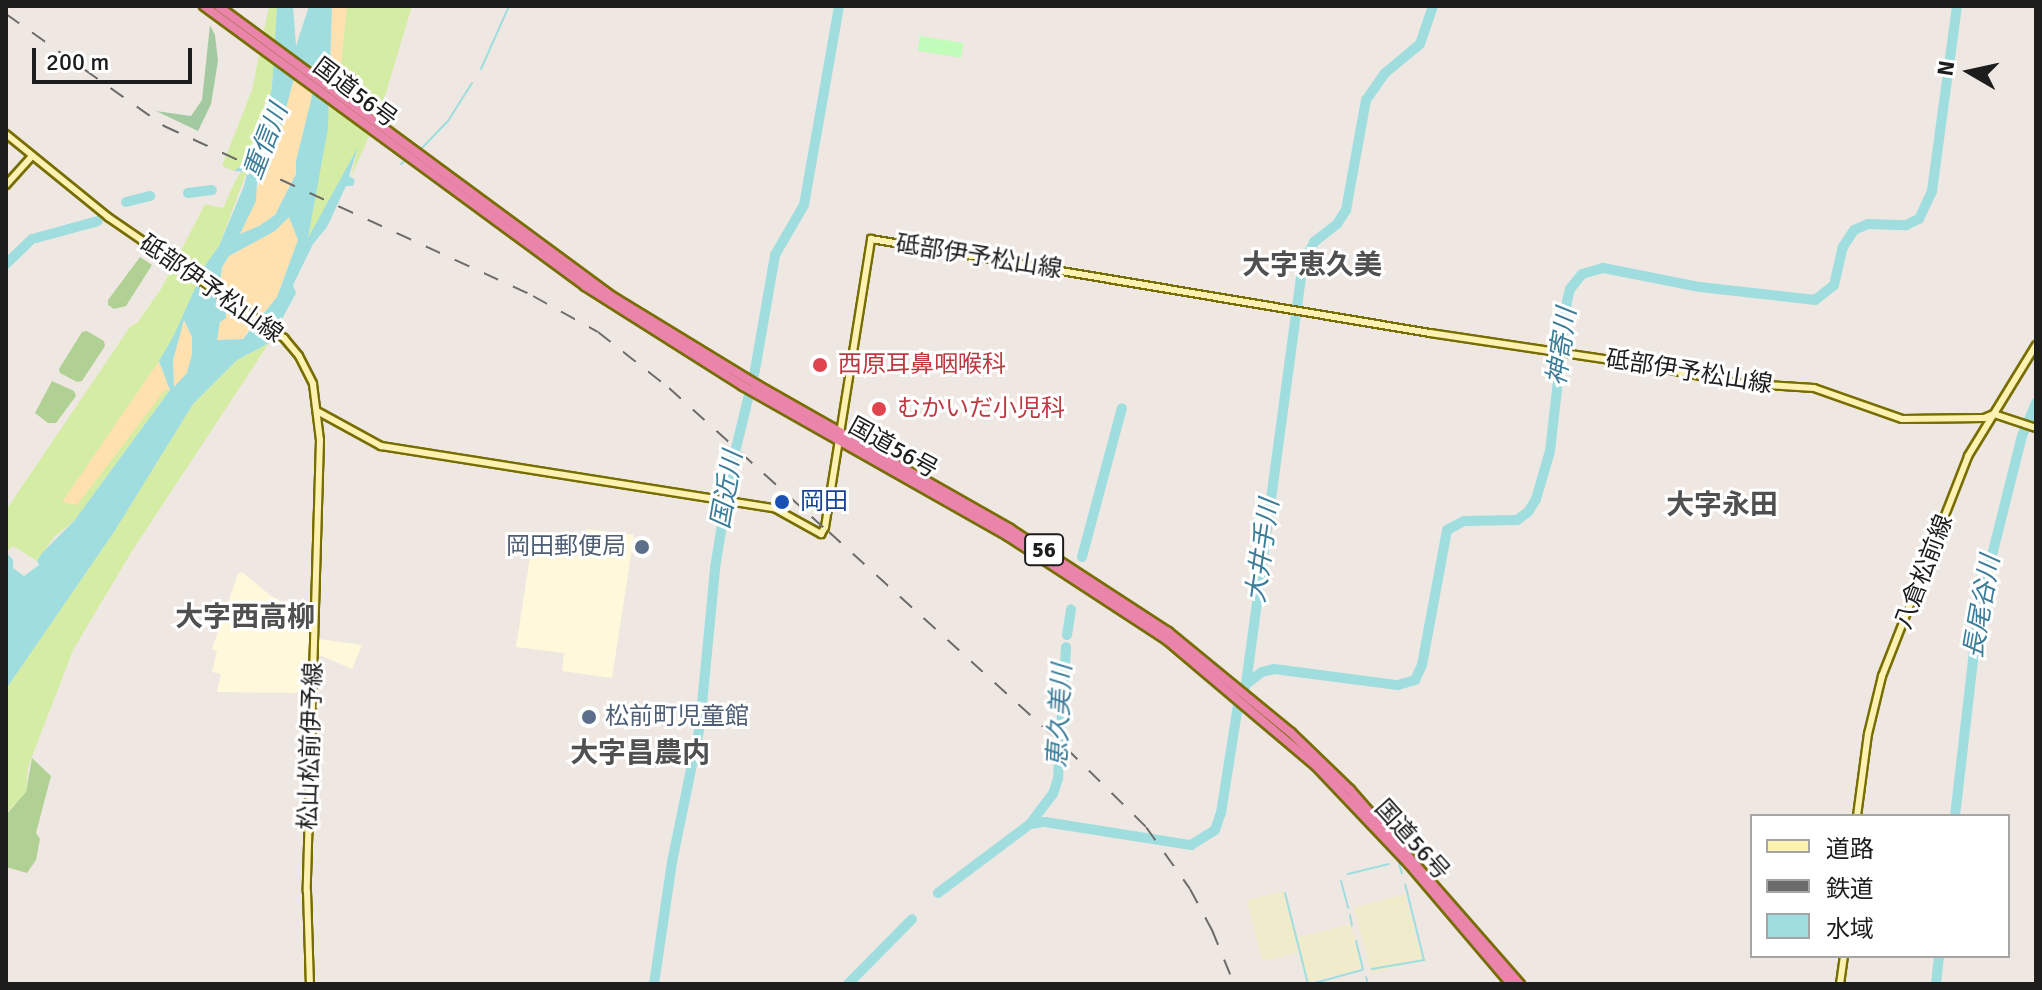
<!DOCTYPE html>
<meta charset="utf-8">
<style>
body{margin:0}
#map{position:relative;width:2042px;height:990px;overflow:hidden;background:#efe8e2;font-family:Signika,"Noto Sans JP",sans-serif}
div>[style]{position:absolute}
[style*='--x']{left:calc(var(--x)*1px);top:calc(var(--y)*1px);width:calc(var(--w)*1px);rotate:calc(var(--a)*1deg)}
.education>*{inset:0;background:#fff8da}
.farmland>*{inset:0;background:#efebcb;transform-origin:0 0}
.grass>*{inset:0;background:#d5eca4}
.forest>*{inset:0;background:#b1d194}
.sand>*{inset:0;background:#ffe0af}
.cemetery>*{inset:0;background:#a3c9a1}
.park>*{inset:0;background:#c2fcbb;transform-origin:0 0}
.water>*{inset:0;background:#9fdddf}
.stream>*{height:2px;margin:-1px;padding:0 1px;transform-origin:1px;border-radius:1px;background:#9fdddf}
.river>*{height:10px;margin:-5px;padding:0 5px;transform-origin:5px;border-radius:5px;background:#9fdddf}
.roads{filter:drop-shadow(2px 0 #776d00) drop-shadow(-2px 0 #776d00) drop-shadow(0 2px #776d00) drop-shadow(0 -2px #776d00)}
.secondary>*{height:6px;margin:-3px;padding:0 3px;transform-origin:3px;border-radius:3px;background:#fdf2b1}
.highway>*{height:8px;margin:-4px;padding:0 4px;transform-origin:4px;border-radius:4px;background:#eb84ab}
.rail>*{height:2px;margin-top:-1px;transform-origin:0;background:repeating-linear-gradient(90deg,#6b6b6b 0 16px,transparent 0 32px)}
.dots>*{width:22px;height:22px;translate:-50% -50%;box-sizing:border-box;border:4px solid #fff;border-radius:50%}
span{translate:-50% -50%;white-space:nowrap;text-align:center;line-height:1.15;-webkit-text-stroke:6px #fff;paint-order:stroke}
.shield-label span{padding:2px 6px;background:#fff;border:2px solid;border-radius:6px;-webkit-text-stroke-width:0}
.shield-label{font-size:22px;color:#1d1d1d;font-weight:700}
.street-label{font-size:24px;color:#1d1d1d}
.health-label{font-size:24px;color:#be3a42}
.left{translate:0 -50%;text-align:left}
.transit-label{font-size:24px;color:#164399}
.service-label{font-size:24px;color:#4e5e75}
.right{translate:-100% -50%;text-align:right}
.water-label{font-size:26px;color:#3c7d99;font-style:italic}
.quarter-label{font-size:28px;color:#505050;font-weight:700}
.frame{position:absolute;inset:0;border:8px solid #1d1d1d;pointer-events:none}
.legend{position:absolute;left:1750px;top:814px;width:260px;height:144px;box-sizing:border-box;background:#fff;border:2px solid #a5a5a5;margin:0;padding:10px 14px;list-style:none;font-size:24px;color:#1d1d1d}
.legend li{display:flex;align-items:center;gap:16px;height:40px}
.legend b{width:40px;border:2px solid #a5a5a5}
.north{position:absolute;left:1930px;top:32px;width:80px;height:80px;-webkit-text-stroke:6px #fff;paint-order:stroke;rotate:279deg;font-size:22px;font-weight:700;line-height:32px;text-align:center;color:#1d1d1d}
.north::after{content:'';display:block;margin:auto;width:28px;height:36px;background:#1d1d1d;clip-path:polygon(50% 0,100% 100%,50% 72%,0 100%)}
.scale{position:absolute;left:32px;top:48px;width:160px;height:36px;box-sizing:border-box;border:4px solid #1d1d1d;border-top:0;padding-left:10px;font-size:24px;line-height:28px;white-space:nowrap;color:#1d1d1d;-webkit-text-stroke:6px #fff;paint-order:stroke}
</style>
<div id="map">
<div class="education">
<div style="clip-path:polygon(586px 529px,634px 535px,612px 678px,562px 671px,564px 653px,516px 647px,533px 538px,583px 546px)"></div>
<div style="clip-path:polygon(242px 572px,271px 596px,310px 616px,308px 693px,217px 692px,221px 674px,212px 672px,217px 651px,212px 649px,238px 574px)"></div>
<div style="clip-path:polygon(319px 639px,362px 645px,352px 669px,317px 654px)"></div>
</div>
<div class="farmland">
<div style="left:1284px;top:891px;width:63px;height:38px;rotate:76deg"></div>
<div style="left:1405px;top:894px;width:68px;height:53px;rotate:75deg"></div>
<div style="left:1351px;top:924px;width:46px;height:56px;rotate:76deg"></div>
</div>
<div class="grass">
<div style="clip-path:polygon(269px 6px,277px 6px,272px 87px,262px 137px,253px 157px,234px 171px,222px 166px,252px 90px)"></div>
<div style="clip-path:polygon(347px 6px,412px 6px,381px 109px,351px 177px,357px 150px,308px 240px,329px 109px,339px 81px)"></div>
<div style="clip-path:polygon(247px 171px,219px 246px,206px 264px,175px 335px,159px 361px,170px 390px,74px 521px,54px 537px,37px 561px,13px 546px,6px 552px,6px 510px,130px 327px,137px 323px,161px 289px,205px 204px,223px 208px,234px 184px,240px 173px)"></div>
<div style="clip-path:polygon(269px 343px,132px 551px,73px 650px,28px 767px,26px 792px,6px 814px,6px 689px,114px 532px,193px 404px,237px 360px)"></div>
</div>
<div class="forest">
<div style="clip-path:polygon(140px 257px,152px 265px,126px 306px,114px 309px,108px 305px,108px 300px)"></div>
<div style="clip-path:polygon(87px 331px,104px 341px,105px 346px,82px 381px,77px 382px,60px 373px,59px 369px,82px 332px)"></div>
<div style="clip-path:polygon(52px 381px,74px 391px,76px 396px,56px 423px,48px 423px,35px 413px)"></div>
<div style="clip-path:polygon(32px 758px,51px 776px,36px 833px,40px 839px,36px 860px,27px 873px,6px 867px,6px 815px,26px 792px)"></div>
</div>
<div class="sand">
<div style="clip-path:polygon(332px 6px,347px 6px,339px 81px,329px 109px)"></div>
<div style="clip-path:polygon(298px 62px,317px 76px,296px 161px,296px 173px,275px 215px,259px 226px,239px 234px,280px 131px)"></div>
<div style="clip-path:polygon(289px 217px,298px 240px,277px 297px,242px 339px,216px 340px,220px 322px,218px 302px,222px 268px,229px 256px,274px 231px)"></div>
<div style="clip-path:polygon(183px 319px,192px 337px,192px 354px,187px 373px,174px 388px,173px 360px)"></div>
<div style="clip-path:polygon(159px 361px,170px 390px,165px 390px,77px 505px,62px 502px)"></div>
</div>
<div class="cemetery">
<div style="clip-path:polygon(210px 25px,215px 35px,218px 61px,211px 104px,198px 131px,156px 111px,191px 116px,202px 100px)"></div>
</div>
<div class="park">
<div style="left:920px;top:36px;width:44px;height:15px;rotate:9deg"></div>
</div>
<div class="water">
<div style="clip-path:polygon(evenodd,277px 6px,293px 6px,296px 46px,309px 6px,332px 6px,328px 128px,308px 238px,358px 147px,349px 176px,355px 180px,353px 186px,346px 186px,327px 227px,313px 244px,293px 285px,296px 293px,269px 343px,237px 360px,193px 404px,114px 532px,6px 689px,6px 552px,13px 560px,13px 568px,24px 576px,39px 565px,37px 561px,42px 553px,74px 521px,170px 390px,159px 361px,174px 335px,206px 264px,219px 246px,244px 186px,247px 172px,234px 171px,253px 157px,262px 137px,272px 87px,277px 6px,298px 63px,317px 76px,296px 161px,296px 174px,275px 215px,259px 226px,240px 234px,256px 201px,257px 183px,280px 131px,298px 63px,277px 6px,289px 217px,298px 240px,277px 297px,243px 339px,217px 340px,220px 322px,226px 318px,225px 301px,218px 302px,222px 267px,229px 256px,275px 231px,289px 217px,277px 6px,184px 320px,192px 337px,192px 354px,187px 373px,174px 387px,173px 360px,184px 320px)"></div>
</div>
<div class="stream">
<div style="--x:481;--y:69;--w:69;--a:-66"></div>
<div style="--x:419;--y:151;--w:42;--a:-46"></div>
<div style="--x:448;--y:121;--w:45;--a:-57.7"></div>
<div style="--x:401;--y:164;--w:8;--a:-40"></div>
<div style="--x:1399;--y:863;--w:11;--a:75"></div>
<div style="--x:1348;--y:874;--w:42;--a:-13.7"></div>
<div style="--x:1341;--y:881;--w:28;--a:75"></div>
<div style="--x:1285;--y:893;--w:94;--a:75.8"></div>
<div style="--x:1350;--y:915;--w:11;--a:80"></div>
<div style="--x:1356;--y:941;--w:29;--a:76"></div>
<div style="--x:1372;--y:969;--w:53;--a:-9.8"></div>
<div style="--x:1424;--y:960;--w:78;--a:-104"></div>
<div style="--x:1366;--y:977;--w:7;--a:74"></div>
<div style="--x:1311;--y:984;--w:53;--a:-15.4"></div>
</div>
<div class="river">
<div style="--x:188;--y:193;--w:24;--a:-7"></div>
<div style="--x:126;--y:202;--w:25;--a:-14"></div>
<div style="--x:36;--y:238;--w:64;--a:-15.3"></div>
<div style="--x:6;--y:264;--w:36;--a:-44"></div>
<div style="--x:1082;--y:557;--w:154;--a:-75"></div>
<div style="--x:1067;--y:635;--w:26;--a:-81"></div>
<div style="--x:1246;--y:684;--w:20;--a:-37"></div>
<div style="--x:1262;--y:672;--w:12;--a:-14"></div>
<div style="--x:1274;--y:669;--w:125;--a:7.4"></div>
<div style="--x:1398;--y:685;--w:18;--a:-16"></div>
<div style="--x:1415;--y:680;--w:17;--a:-65"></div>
<div style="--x:1422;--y:665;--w:137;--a:-79.5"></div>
<div style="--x:1447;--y:530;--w:19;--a:-28"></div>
<div style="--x:1464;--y:521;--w:53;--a:-1.1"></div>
<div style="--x:1517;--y:520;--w:14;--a:-36"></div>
<div style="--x:1528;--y:512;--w:15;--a:-58"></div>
<div style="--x:1536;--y:499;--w:50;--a:-73.7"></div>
<div style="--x:1550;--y:451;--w:151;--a:-83.5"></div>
<div style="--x:1567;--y:301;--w:12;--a:-76"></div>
<div style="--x:1570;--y:289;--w:19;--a:-51"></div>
<div style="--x:1582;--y:274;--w:22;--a:-16"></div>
<div style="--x:1603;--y:268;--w:99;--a:11.1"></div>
<div style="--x:1700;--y:287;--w:116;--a:6.4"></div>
<div style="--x:1815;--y:300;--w:24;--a:-38"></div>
<div style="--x:1834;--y:285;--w:39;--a:-77"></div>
<div style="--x:1843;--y:247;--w:20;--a:-57"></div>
<div style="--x:1854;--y:230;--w:15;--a:-23"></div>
<div style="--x:1868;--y:224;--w:38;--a:2"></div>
<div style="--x:1906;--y:225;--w:14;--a:-25"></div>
<div style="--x:1919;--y:219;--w:31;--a:-65"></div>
<div style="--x:1932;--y:191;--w:187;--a:-82.3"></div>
<div style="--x:1955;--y:816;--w:210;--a:-83.4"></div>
<div style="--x:1979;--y:607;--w:176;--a:-75.9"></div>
<div style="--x:2022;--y:436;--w:36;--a:-67"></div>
<div style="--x:1030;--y:824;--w:38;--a:-53"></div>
<div style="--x:1053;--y:794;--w:16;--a:-72"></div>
<div style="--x:1058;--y:779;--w:132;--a:-86.5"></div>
<div style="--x:938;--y:893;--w:115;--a:-36.9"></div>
<div style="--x:1030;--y:824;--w:15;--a:-8"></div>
<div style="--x:1045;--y:822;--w:148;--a:9"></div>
<div style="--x:1191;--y:845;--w:28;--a:-32"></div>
<div style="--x:1215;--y:830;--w:18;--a:-71"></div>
<div style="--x:1221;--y:813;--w:108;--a:-81"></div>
<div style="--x:1238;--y:706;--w:23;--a:-70"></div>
<div style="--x:1246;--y:684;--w:424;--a:-82.3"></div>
<div style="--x:1303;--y:264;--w:25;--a:-63"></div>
<div style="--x:1314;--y:242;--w:29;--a:-38"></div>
<div style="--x:1337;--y:224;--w:17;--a:-57"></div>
<div style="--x:1346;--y:210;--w:112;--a:-79.7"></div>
<div style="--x:1366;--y:100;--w:32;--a:-55"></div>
<div style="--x:1384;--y:74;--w:47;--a:-39.8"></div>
<div style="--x:1420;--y:44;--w:40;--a:-71.1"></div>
<div style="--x:654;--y:984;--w:123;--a:-81.6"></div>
<div style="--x:672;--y:862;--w:140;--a:-78.4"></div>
<div style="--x:700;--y:725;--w:158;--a:-84.5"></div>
<div style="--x:715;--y:568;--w:100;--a:-80.8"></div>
<div style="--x:731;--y:469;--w:102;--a:-76.4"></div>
<div style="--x:755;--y:370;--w:117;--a:-80.1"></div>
<div style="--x:775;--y:255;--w:58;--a:-59.9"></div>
<div style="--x:804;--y:205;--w:202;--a:-80"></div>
<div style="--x:848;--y:984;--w:91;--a:-45.4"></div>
<div style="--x:1936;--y:984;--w:28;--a:-84"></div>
</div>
<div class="roads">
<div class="secondary">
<div style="--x:6;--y:134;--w:132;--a:39.1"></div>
<div style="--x:108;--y:217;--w:214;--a:34.5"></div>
<div style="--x:284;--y:338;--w:23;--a:50"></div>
<div style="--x:299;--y:356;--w:31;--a:63"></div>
<div style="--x:313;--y:384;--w:56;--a:82.9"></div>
<div style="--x:320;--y:440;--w:451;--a:91.7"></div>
<div style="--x:307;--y:891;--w:93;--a:88.2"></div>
<div style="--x:6;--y:185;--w:38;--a:-48"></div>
<div style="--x:319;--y:412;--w:71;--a:28.7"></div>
<div style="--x:381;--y:446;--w:398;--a:9"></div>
<div style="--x:774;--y:508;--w:54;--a:29"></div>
<div style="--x:821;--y:534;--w:8;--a:-60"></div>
<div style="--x:825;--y:527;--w:292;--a:-80.9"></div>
<div style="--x:871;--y:239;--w:567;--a:9.55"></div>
<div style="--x:1430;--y:333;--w:223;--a:8.5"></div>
<div style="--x:1651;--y:366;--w:86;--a:11.4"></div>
<div style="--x:1735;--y:383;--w:79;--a:3.6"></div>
<div style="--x:1814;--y:388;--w:93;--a:19.4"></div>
<div style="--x:1902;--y:419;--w:82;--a:-0.7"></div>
<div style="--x:1984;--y:418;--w:11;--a:-22"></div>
<div style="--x:1994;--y:414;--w:44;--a:18.4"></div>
<div style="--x:1857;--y:816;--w:83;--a:-82.4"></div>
<div style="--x:1868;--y:734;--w:60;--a:-76.4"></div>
<div style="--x:1882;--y:676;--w:236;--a:-68.6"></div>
<div style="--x:1968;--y:456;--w:130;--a:-58.5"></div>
<div style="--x:1840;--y:984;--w:28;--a:-82"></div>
</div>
<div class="highway">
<div style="--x:204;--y:6;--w:473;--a:36.3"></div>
<div style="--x:585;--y:286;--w:187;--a:32.3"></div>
<div style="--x:743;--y:386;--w:305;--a:29.5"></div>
<div style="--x:1008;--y:536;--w:190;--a:33.2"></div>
<div style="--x:1167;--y:640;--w:195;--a:40.2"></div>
<div style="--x:1316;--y:766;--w:135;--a:46.5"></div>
<div style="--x:1409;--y:864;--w:157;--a:49.6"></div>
<div style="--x:218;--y:6;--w:491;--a:36.4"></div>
<div style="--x:613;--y:297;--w:169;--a:31.4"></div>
<div style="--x:757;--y:385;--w:291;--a:29.6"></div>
<div style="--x:1010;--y:529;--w:189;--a:33.1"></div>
<div style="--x:1168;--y:632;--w:159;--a:39.4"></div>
<div style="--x:1291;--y:733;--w:82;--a:44"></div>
<div style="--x:1350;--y:790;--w:258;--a:48.8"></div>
</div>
</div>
<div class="rail">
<div style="--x:6;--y:14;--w:194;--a:35.3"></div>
<div style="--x:164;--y:126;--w:406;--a:24.7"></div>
<div style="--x:533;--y:296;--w:74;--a:29"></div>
<div style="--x:598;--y:332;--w:90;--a:38.3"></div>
<div style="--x:669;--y:388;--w:222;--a:42.1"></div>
<div style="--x:829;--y:532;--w:321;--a:42.3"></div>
<div style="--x:1066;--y:748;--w:112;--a:44.6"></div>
<div style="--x:1146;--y:827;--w:76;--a:54.6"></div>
<div style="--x:1190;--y:889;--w:47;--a:61.8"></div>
<div style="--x:1212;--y:930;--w:58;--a:67.8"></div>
</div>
<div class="dots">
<div style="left:820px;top:365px;background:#e0444e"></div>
<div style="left:879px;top:409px;background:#e0444e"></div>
<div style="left:782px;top:502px;background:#1a4fb4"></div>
<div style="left:642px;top:547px;background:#5c6f8a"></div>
<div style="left:589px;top:717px;background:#5c6f8a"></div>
</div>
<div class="shield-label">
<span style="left:1044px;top:550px">56</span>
</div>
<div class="street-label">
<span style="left:355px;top:93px;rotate:37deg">国道56号</span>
<span style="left:979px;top:257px;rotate:9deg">砥部伊予松山線</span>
<span style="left:211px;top:289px;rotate:35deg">砥部伊予松山線</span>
<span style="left:1689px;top:372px;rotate:9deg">砥部伊予松山線</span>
<span style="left:893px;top:448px;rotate:29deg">国道56号</span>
<span style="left:1924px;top:572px;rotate:-69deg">八倉松前線</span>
<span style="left:311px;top:746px;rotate:-88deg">松山松前伊予線</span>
<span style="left:1412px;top:840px;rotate:48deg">国道56号</span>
</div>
<div class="health-label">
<span class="left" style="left:838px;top:365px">西原耳鼻咽喉科</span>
<span class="left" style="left:897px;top:409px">むかいだ小児科</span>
</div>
<div class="transit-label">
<span class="left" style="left:800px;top:502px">岡田</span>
</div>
<div class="service-label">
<span class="right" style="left:626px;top:547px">岡田郵便局</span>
<span class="left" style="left:605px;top:717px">松前町児童館</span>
</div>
<div class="water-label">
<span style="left:267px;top:142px;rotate:-69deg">重信川</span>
<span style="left:1563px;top:347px;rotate:-82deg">神寄川</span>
<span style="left:728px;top:490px;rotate:-80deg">国近川</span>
<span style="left:1264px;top:551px;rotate:-82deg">大井手川</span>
<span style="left:1983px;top:607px;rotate:-80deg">長尾谷川</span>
<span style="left:1061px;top:716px;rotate:-87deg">恵久美川</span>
</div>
<div class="quarter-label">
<span style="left:1312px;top:265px">大字恵久美</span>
<span style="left:1722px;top:505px">大字永田</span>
<span style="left:245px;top:617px">大字西高柳</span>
<span style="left:640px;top:753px">大字昌農内</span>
</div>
<div class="frame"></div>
<ul class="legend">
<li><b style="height:10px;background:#fdf2b1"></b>道路</li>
<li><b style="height:10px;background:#6b6b6b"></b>鉄道</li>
<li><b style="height:22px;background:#9fdddf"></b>水域</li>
</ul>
<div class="north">N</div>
<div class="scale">200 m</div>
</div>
